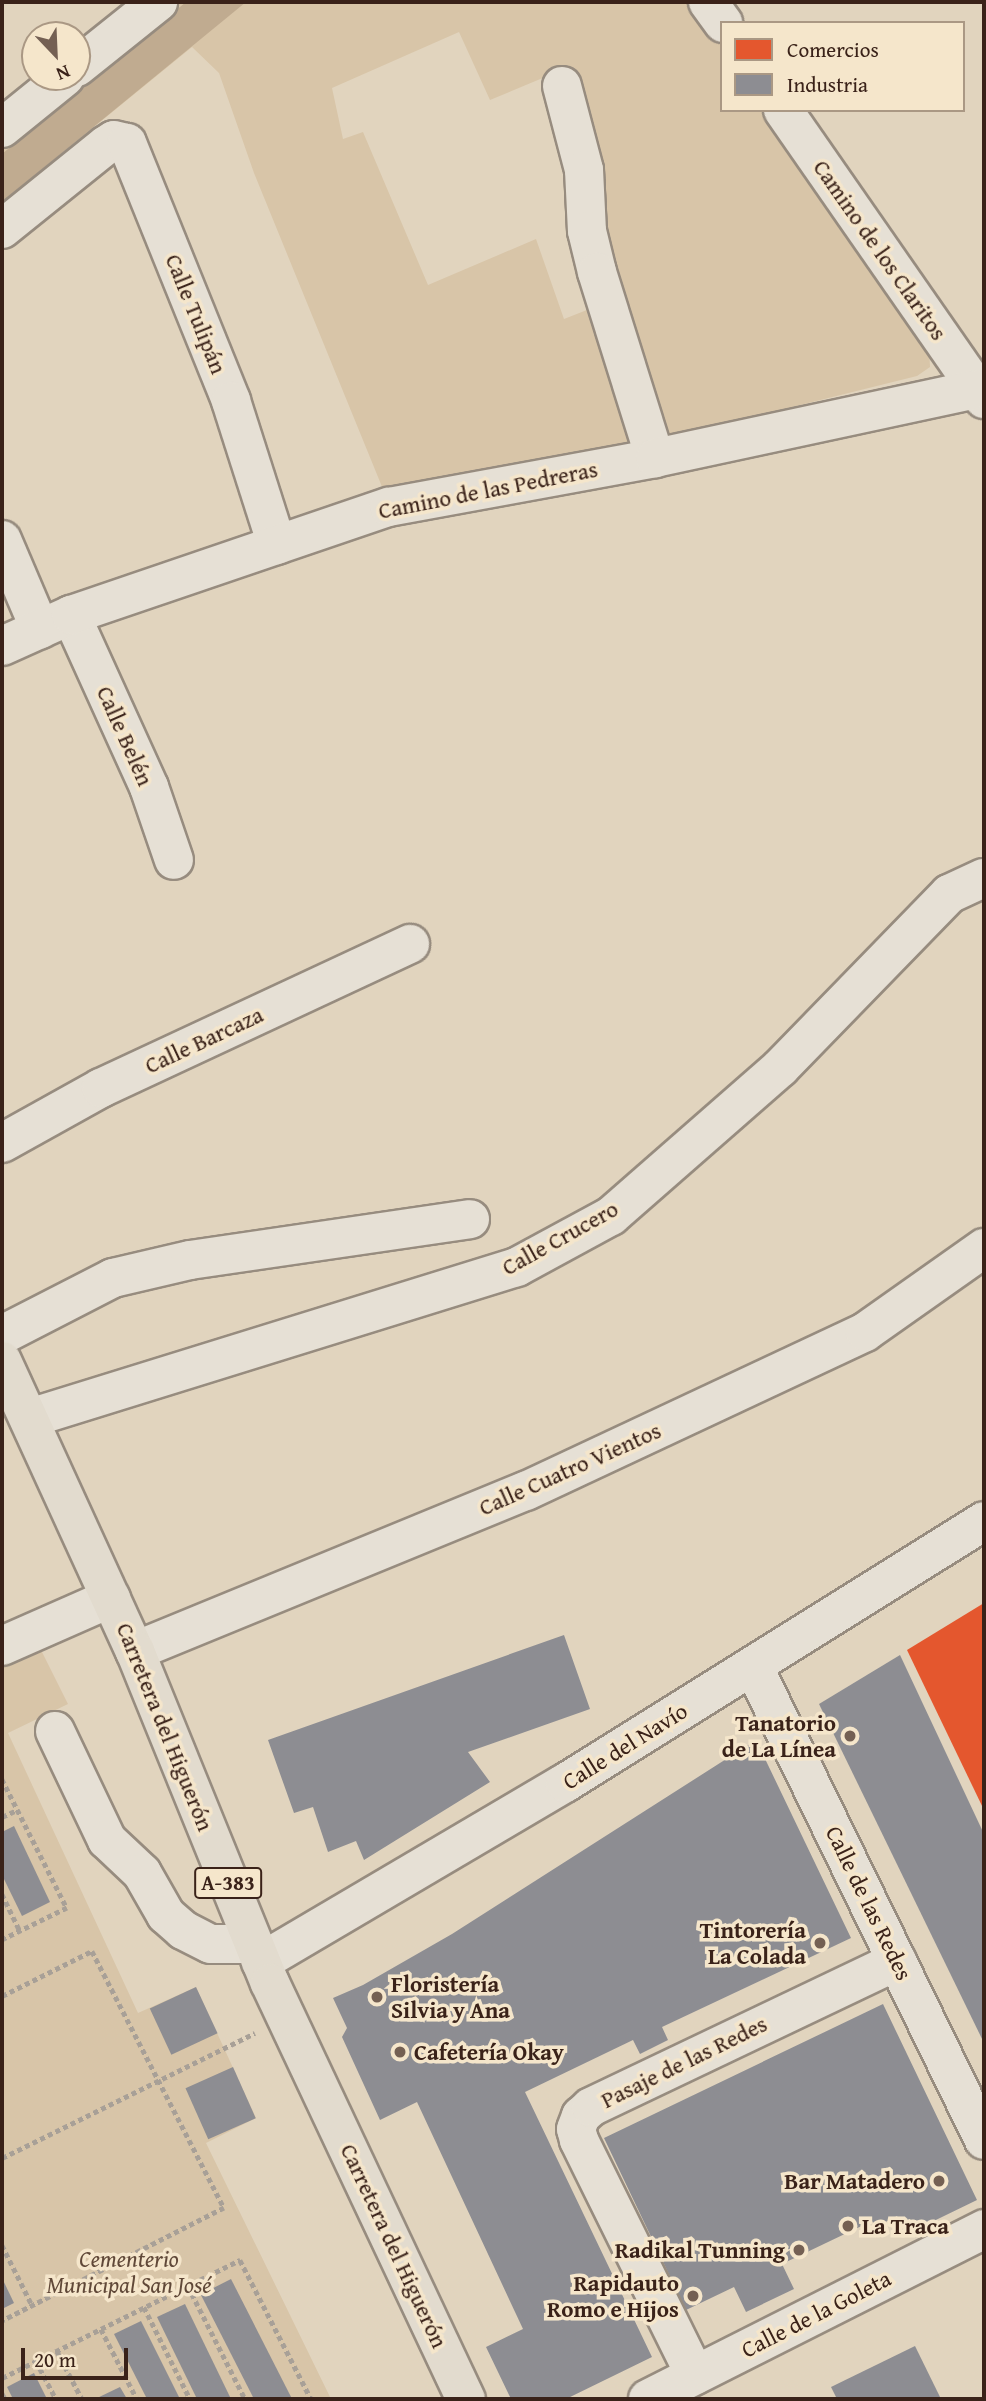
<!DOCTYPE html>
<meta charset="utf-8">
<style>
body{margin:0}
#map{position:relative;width:986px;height:2401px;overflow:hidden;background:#e1d4be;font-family:"Gentium Book Plus",serif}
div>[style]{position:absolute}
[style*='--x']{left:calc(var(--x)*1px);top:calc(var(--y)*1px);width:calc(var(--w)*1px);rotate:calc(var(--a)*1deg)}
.green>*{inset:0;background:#d8c5a8}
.water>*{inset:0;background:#c0ab90}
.shops>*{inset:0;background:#e4572e}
.industry>*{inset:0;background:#8d8d92;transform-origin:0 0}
.path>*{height:4.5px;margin-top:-2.25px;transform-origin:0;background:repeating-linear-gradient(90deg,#a8a097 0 5px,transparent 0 8.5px)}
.roads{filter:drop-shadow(2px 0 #978c7f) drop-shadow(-2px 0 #978c7f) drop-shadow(0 2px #978c7f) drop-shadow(0 -2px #978c7f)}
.minor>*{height:38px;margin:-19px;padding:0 19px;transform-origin:19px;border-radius:19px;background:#e6e0d5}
.major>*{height:38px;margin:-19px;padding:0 19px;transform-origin:19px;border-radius:19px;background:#e2dbce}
.dots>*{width:19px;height:19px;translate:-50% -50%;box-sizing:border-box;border:4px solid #f5e6cb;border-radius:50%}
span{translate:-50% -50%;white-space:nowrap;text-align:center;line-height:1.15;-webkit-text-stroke:7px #f5e6cb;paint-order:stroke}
.shield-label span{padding:2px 5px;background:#f5e6cb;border:2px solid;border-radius:5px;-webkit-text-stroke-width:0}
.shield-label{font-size:21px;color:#3a2219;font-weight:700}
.street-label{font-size:23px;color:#3a2219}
.poi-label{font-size:23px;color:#3a2219;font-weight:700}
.right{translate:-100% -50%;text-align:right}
.left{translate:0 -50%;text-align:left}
.park-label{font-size:23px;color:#604838;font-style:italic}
.frame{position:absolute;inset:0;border:4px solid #3a2219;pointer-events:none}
.legend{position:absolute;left:720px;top:21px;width:245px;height:91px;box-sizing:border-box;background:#f5e6cb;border:2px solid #aa9884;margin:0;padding:9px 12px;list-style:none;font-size:21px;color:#3a2219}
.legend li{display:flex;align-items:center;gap:14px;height:35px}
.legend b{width:35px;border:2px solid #aa9884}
.north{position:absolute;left:21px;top:21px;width:70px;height:70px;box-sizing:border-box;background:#f5e6cb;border:2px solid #aa9884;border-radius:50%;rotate:157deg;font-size:19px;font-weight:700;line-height:28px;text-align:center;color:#3a2219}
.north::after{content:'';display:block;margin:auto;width:24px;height:32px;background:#746053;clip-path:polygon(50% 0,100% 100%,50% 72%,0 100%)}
.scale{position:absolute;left:21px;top:2348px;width:107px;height:32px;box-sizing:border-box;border:4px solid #3a2219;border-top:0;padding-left:9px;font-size:21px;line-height:24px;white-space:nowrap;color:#3a2219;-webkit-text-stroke:5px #f5e6cb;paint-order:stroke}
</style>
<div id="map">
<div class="green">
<div style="clip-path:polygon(172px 2px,695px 2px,722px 40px,722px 110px,771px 110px,929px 348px,930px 367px,917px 376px,663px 439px,557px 72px,490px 100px,459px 32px,332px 88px,343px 139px,363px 132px,428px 285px,536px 239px,564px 319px,592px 308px,630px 447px,387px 499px,254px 173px,219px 73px,192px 47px,2px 202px,2px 142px)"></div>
<div style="clip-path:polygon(38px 1644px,68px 1704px,8px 1733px,138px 2013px,196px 1987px,256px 2118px,206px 2143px,331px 2399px,2px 2399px,2px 1662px)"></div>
</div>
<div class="water">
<div style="clip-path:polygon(186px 2px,246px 2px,2px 202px,2px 154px)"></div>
</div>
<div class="shops">
<div style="clip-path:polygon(984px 1603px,984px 1810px,907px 1650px)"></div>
</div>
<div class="industry">
<div style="clip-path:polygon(564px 1635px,590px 1709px,468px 1752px,490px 1782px,364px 1860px,356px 1841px,328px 1852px,313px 1807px,294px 1813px,268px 1740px)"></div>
<div style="clip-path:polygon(900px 1655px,984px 1834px,984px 2043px,819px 1704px)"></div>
<div style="clip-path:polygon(756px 1740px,851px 1938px,662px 2027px,668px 2040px,640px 2054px,633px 2040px,525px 2092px,652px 2357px,566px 2399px,511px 2399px,486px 2347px,523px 2329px,417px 2102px,380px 2120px,342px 2037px,347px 2028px,333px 1998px,363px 1985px,452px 1934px)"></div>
<div style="clip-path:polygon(14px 1826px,50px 1902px,22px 1916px,2px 1875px,2px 1832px)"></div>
<div style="left:196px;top:1987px;width:51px;height:51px;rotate:65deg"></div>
<div style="clip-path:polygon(883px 2004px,977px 2200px,907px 2234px,897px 2216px,876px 2227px,872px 2221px,782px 2264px,794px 2289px,746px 2312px,734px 2287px,686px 2310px,604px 2138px)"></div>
<div style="left:233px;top:2067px;width:56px;height:52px;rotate:66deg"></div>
<div style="clip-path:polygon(2px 2278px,14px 2303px,2px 2309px)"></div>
<div style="left:231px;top:2279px;width:134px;height:34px;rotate:63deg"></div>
<div style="clip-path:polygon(185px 2304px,231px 2399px,197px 2399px,157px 2317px)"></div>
<div style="clip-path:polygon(141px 2321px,180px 2399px,147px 2399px,114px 2334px)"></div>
<div style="clip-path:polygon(915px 2346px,941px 2399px,837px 2399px,831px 2387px)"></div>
<div style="clip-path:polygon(34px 2373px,47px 2399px,13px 2399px,7px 2387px)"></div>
<div style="clip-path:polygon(120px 2387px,127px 2399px,95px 2399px)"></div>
</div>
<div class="path">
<div style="--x:2;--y:1779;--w:144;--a:63.3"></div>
<div style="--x:67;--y:1908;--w:72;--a:153.8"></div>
<div style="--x:2;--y:1817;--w:17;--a:-25"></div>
<div style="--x:2;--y:1894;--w:41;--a:64.1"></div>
<div style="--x:2;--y:1996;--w:101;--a:-26.6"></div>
<div style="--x:92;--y:1951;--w:289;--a:62.8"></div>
<div style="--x:224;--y:2208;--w:249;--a:153"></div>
<div style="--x:2;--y:2158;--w:282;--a:-26.3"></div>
<div style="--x:2;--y:2245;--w:67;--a:63.4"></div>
<div style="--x:188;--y:2286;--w:127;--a:63.2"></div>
<div style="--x:144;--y:2307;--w:103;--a:63.4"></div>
<div style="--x:101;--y:2329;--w:79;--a:62.8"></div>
<div style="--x:57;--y:2351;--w:54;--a:62.5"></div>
<div style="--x:36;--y:2361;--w:43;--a:62.2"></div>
<div style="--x:2;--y:2378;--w:266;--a:-26.4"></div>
<div style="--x:240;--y:2260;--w:156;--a:62.9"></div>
<div style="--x:2;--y:2393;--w:7;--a:63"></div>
</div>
<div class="roads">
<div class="minor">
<div style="--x:708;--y:2;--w:26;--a:54"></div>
<div style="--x:77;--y:67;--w:104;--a:-38.7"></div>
<div style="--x:562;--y:86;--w:87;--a:75.3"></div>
<div style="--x:584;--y:170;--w:61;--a:87.2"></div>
<div style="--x:587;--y:231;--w:42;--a:76.3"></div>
<div style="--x:597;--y:272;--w:195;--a:72.7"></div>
<div style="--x:783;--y:110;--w:352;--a:55.2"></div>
<div style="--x:2;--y:128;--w:81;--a:-39"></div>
<div style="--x:2;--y:229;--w:134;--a:-38.9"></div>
<div style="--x:106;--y:145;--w:9;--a:-32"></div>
<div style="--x:114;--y:140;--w:13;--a:13"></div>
<div style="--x:127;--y:143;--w:278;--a:68"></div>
<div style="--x:231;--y:401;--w:151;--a:72.3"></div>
<div style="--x:2;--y:540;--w:97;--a:66.9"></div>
<div style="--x:71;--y:615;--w:189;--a:65.6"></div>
<div style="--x:149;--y:787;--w:77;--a:71.1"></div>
<div style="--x:2;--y:646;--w:76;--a:-24.2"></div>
<div style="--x:71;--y:615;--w:336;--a:-18.8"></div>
<div style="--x:389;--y:507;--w:270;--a:-10.4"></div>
<div style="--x:655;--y:458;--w:328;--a:-12.1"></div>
<div style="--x:2;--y:1143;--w:113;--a:-29.1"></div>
<div style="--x:101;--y:1088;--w:341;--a:-25"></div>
<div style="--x:2;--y:1335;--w:125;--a:-27.2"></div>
<div style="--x:113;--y:1278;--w:79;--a:-13.2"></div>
<div style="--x:190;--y:1260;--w:283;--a:-8.3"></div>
<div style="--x:30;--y:1418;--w:510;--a:-17.23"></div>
<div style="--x:517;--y:1267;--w:107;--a:-28.5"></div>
<div style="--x:611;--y:1216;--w:225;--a:-41.2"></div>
<div style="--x:780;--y:1068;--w:243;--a:-45.8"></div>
<div style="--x:949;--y:894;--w:38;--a:-25"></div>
<div style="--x:2;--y:1646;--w:119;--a:-23.8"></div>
<div style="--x:135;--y:1651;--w:422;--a:-22.3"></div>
<div style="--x:526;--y:1491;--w:374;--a:-25.1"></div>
<div style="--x:865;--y:1332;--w:146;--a:-35.2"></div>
<div style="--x:753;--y:1666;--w:527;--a:64.02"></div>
<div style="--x:55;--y:1731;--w:121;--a:64.5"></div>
<div style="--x:107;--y:1840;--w:48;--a:43.3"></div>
<div style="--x:142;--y:1873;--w:48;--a:60.3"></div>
<div style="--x:166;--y:1915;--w:23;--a:41"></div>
<div style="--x:183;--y:1930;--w:31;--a:27"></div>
<div style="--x:211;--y:1944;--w:42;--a:0"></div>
<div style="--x:261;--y:1962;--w:353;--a:-30.5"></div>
<div style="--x:565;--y:1783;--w:494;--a:-32"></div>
<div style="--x:695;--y:2375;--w:262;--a:-116.3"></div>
<div style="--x:579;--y:2140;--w:11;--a:-105"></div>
<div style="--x:576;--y:2129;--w:14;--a:-69"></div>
<div style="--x:581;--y:2116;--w:13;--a:-42"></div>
<div style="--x:591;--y:2107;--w:339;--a:-25.5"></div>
<div style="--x:648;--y:2399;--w:377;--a:-26.8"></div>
</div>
<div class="major">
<div style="--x:2;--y:1361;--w:319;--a:65.4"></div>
<div style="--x:135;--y:1651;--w:358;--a:67.9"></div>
<div style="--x:270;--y:1983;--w:460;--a:64.8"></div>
</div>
</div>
<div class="dots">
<div style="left:850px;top:1736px;background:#746053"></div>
<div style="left:820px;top:1943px;background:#746053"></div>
<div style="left:377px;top:1997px;background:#746053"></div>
<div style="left:400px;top:2052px;background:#746053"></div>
<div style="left:939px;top:2181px;background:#746053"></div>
<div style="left:848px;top:2226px;background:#746053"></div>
<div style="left:799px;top:2250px;background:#746053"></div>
<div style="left:693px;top:2296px;background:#746053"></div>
</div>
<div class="shield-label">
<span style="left:228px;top:1883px">A-383</span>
</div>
<div class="street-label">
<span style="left:880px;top:250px;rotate:55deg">Camino de los Claritos</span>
<span style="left:196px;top:314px;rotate:68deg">Calle Tulipán</span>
<span style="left:488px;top:490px;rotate:-11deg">Camino de las Pedreras</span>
<span style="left:125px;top:736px;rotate:66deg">Calle Belén</span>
<span style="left:204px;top:1040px;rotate:-25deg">Calle Barcaza</span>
<span style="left:560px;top:1238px;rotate:-29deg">Calle Crucero</span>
<span style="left:570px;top:1469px;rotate:-24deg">Calle Cuatro Vientos</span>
<span style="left:165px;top:1727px;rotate:68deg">Carretera del Higuerón</span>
<span style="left:625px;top:1746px;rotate:-32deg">Calle del Navío</span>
<span style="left:869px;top:1903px;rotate:64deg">Calle de las Redes</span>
<span style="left:684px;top:2062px;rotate:-26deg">Pasaje de las Redes</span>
<span style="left:394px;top:2246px;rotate:65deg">Carretera del Higuerón</span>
<span style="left:816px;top:2314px;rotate:-27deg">Calle de la Goleta</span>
</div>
<div class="poi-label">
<span class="right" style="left:836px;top:1736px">Tanatorio<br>de La Línea</span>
<span class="right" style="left:806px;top:1943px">Tintorería<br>La Colada</span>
<span class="left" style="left:391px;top:1997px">Floristería<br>Silvia y Ana</span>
<span class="left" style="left:414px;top:2052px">Cafetería Okay</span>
<span class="right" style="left:925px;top:2181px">Bar Matadero</span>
<span class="left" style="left:862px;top:2226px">La Traca</span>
<span class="right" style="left:785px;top:2250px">Radikal Tunning</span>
<span class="right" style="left:679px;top:2296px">Rapidauto<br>Romo e Hijos</span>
</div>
<div class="park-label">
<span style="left:129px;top:2272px">Cementerio<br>Municipal San José</span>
</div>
<div class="frame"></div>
<ul class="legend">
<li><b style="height:19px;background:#e4572e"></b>Comercios</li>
<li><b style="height:19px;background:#8d8d92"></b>Industria</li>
</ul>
<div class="north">N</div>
<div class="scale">20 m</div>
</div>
